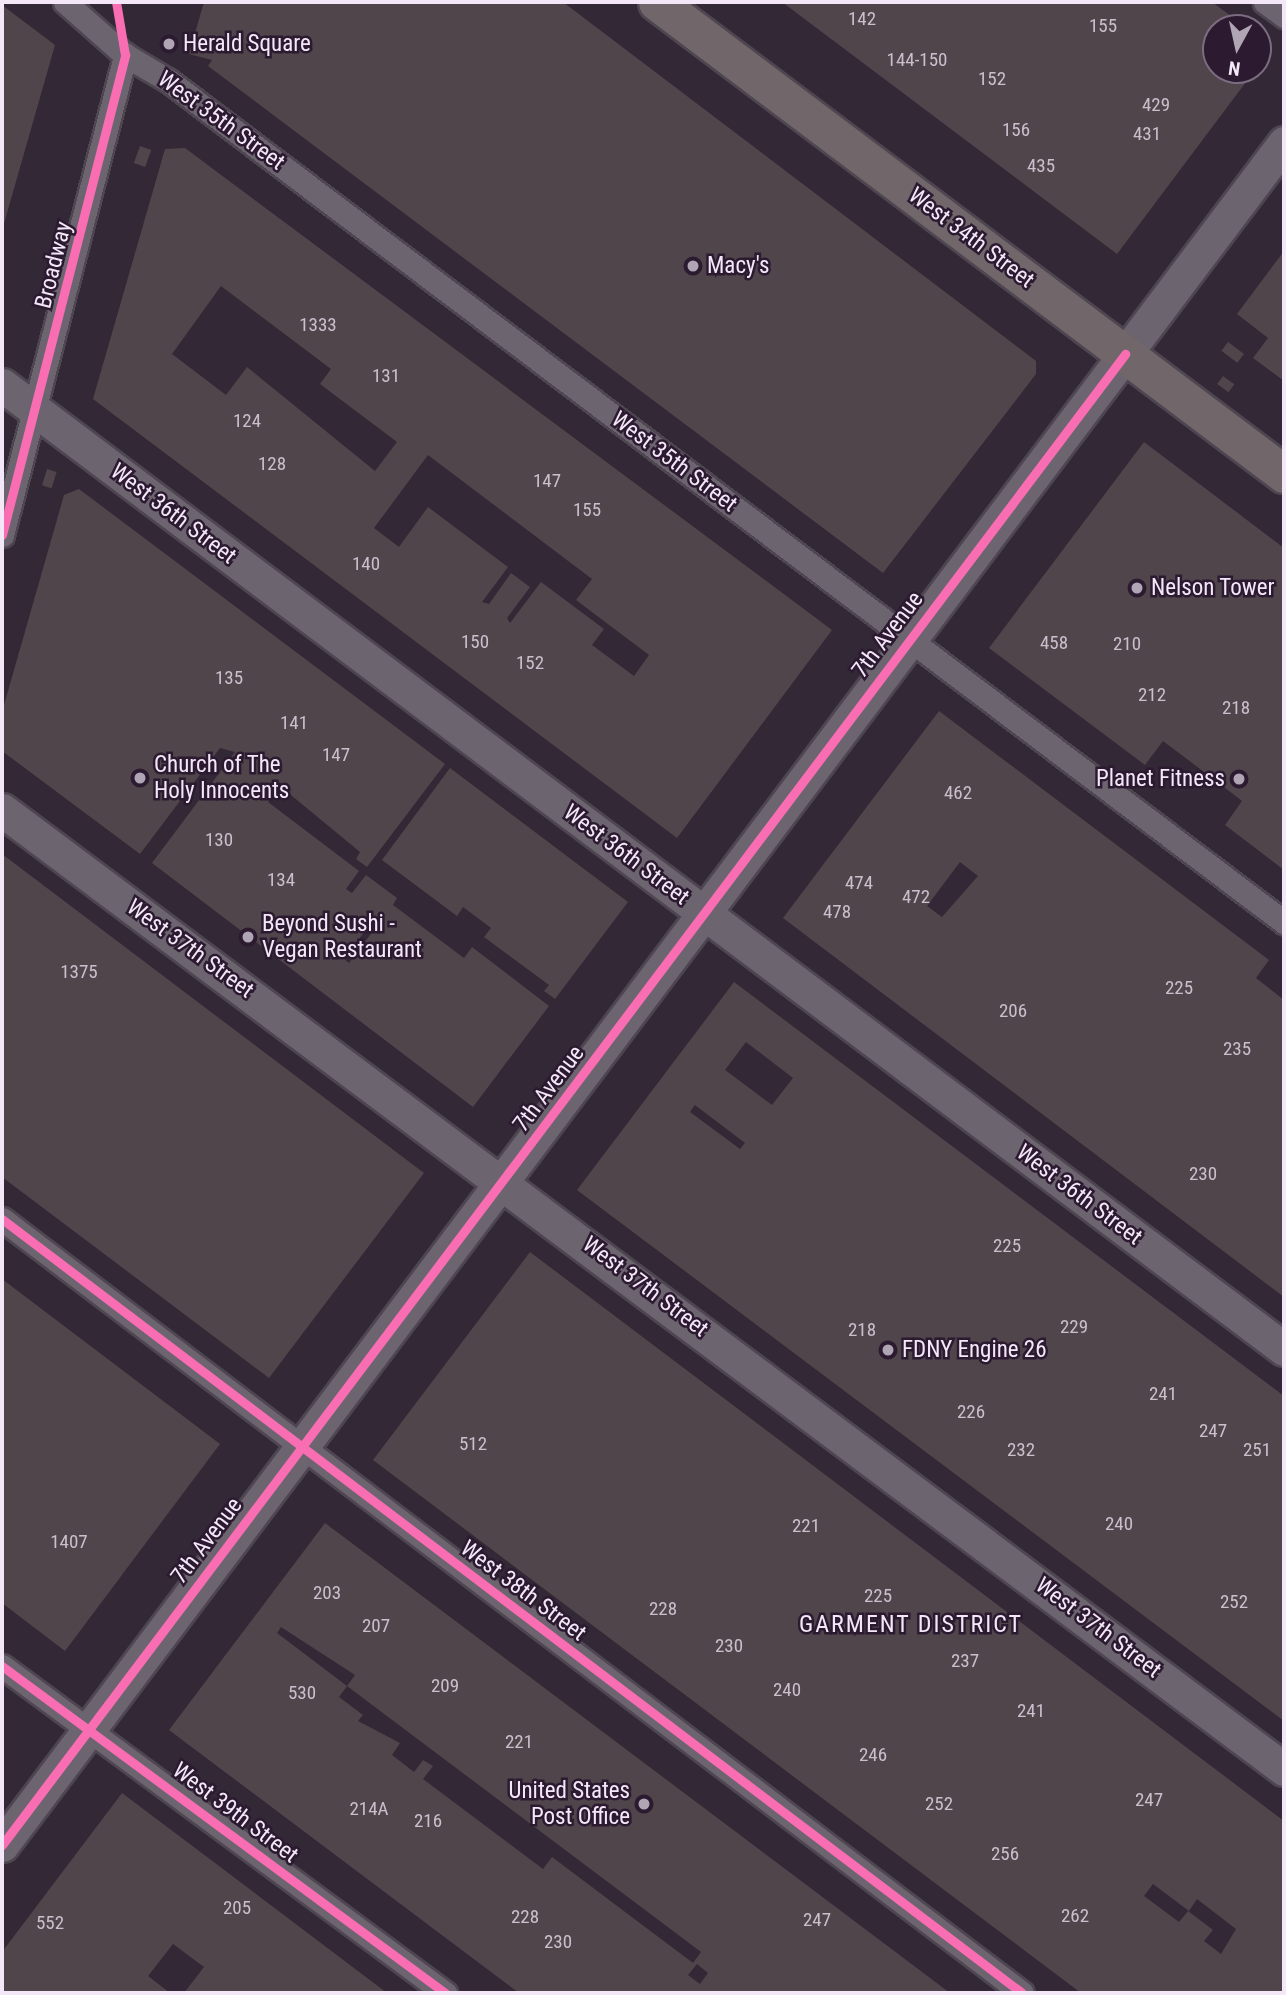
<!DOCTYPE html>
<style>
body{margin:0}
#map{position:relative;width:1286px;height:1995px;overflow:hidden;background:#332936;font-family:"Roboto Condensed",sans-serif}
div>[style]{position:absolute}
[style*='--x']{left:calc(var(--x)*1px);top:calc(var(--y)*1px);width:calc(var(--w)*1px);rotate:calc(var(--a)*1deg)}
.building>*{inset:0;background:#50454b;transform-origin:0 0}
.roads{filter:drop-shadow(2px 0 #4e4651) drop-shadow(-2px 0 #4e4651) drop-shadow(0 2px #4e4651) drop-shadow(0 -2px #4e4651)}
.street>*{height:23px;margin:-11.5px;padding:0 11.5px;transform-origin:11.5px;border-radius:11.5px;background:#6c646f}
.secondary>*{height:33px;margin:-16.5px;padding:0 16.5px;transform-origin:16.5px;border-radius:16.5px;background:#6c646f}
.primary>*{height:37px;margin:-18.5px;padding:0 18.5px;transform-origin:18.5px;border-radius:18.5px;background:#71676b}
.cycleway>*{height:9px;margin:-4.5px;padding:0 4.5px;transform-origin:4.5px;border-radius:4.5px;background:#f96db3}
.dots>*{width:19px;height:19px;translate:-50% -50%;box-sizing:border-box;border:4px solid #2c1a31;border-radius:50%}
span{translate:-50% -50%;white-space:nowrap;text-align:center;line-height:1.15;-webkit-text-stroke:5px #2c1a31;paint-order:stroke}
.number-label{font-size:19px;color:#cbbfcd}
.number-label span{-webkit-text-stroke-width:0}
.poi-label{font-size:23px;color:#f4e8f8}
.left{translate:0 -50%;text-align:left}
.right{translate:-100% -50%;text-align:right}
.street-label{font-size:23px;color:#f4e8f8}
.neighbourhood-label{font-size:24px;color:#f4e8f8;letter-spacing:2px}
.frame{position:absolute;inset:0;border:4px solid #f4e8f8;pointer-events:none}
.north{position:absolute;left:1202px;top:14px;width:70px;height:70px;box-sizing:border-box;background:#2c1a31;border:2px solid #7c6c81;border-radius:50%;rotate:188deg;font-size:19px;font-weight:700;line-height:28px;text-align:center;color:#f4e8f8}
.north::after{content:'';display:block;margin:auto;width:24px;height:32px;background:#b0a5b4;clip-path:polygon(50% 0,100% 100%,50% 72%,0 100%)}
</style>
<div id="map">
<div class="building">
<div style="clip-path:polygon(204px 2px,563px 2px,1036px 361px,1036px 374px,883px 573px,208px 66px,212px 60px,189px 54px)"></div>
<div style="clip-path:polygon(782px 2px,1212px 2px,1247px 28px,1216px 28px,1216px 70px,1255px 70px,1117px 254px)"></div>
<div style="clip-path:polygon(2px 5px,55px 45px,3px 227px,2px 227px)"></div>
<div style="clip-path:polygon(1258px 36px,1272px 47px,1258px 65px)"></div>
<div style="left:140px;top:146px;width:12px;height:18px;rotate:20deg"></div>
<div style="clip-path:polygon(evenodd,185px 148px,832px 630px,677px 838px,93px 399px,165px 149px,185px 148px,221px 286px,331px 369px,320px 384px,397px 442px,375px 471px,247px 367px,226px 395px,172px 354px,221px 286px,185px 148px,428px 455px,592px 579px,576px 600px,649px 655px,634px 676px,592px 645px,604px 629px,541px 582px,510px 623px,507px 618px,530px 587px,511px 573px,489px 604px,482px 602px,508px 567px,428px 507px,399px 547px,374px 528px,428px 455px)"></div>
<div style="clip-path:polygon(1284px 251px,1284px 381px,1253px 358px,1268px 338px,1237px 314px)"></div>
<div style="left:1228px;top:342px;width:20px;height:11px;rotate:37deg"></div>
<div style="left:1223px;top:376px;width:14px;height:10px;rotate:36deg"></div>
<div style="clip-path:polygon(1144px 442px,1284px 548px,1284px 870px,1225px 825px,1242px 801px,1224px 787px,1163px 741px,1145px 765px,989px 648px)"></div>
<div style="left:47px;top:469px;width:10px;height:17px;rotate:17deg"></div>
<div style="clip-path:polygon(evenodd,79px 489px,445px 764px,367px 867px,356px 859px,360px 852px,280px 786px,268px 802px,359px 871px,346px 889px,352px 893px,366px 875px,397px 898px,393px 905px,464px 958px,472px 947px,549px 1006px,473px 1107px,152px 863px,235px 752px,220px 748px,140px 854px,2px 751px,2px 712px,64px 495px,79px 489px,371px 923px,376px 927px,349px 963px,344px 959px,371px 923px)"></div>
<div style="clip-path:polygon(evenodd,939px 711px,1269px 960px,1256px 978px,1284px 1000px,1284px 1297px,783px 918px,939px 711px,960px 862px,978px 876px,942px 917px,927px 906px,960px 862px)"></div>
<div style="clip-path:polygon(450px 768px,628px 902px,555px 999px,544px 991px,549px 985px,484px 937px,491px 928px,463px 907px,457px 916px,382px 860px)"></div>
<div style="clip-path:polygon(2px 854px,424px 1173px,269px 1378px,2px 1177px)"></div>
<div style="clip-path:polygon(evenodd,734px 982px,1284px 1396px,1284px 1721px,577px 1190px,734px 982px,746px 1042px,793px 1078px,772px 1105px,725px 1070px,746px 1042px,734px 982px,695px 1105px,745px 1143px,740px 1149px,690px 1112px,695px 1105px)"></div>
<div style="clip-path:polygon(evenodd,530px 1252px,1284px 1821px,1284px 1993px,1081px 1993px,373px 1460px,530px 1252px,1153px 1884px,1189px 1911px,1197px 1899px,1236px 1929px,1221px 1954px,1204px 1941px,1213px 1930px,1188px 1911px,1179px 1922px,1144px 1896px,1153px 1884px)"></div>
<div style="clip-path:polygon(2px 1279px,220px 1444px,65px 1651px,2px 1603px)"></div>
<div style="clip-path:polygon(evenodd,325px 1523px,373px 1559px,950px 1993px,519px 1993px,346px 1863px,169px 1730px,325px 1523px,281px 1627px,355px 1675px,347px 1686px,701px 1952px,693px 1963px,552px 1857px,543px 1869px,423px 1779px,433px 1766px,423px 1760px,414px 1772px,392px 1755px,400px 1743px,358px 1721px,363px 1715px,339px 1697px,347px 1686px,277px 1633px,281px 1627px,325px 1523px,697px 1964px,708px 1973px,700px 1984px,688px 1975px,697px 1964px)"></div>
<div style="clip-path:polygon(122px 1793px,227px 1872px,387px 1993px,184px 1993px,204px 1967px,173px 1944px,148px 1976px,170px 1993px,2px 1993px,2px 1952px)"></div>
</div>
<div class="roads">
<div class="street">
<div style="--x:65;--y:2;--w:80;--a:41.5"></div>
<div style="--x:125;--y:55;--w:51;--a:30.6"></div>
<div style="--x:169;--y:81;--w:1397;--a:37.03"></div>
<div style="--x:1265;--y:2;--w:24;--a:36"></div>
<div style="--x:2;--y:535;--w:496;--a:-75.6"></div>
<div style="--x:2;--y:1219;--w:1280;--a:37.19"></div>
<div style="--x:2;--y:1666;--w:551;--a:36.43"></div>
</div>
<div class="secondary">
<div style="--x:2;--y:385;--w:1604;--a:36.94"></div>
<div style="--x:2;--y:810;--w:1601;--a:36.8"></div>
<div style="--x:2;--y:1845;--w:2131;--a:-53.01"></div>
</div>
<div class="primary">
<div style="--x:657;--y:2;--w:785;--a:36.97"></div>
</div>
</div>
<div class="cycleway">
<div style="--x:2;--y:535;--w:496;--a:-75.6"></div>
<div style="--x:125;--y:55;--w:54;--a:-99.6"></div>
<div style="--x:2;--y:1219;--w:1280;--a:37.19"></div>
<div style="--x:2;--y:1666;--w:551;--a:36.43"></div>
<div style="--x:2;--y:1845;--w:1867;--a:-53.01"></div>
</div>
<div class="dots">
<div style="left:169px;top:44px;background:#b0a5b4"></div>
<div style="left:693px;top:266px;background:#b0a5b4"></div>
<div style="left:1137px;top:588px;background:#b0a5b4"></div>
<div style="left:140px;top:778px;background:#b0a5b4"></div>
<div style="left:1239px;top:779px;background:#b0a5b4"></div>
<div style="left:248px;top:937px;background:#b0a5b4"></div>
<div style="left:888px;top:1350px;background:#b0a5b4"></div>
<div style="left:644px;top:1804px;background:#b0a5b4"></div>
</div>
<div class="number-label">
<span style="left:862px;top:19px">142</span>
<span style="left:1103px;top:26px">155</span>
<span style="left:917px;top:60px">144-150</span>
<span style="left:992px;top:79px">152</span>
<span style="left:1156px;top:105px">429</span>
<span style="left:1016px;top:130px">156</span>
<span style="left:1147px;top:134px">431</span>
<span style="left:1041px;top:166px">435</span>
<span style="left:318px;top:325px">1333</span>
<span style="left:386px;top:376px">131</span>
<span style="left:247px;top:421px">124</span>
<span style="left:272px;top:464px">128</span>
<span style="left:547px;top:481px">147</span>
<span style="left:587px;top:510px">155</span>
<span style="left:366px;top:564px">140</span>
<span style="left:475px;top:642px">150</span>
<span style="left:1054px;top:643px">458</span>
<span style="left:1127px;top:644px">210</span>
<span style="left:530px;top:663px">152</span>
<span style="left:229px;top:678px">135</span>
<span style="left:1152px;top:695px">212</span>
<span style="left:1236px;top:708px">218</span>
<span style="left:294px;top:723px">141</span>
<span style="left:336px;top:755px">147</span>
<span style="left:958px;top:793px">462</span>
<span style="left:219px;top:840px">130</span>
<span style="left:281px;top:880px">134</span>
<span style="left:859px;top:883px">474</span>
<span style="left:916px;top:897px">472</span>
<span style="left:837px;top:912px">478</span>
<span style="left:79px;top:972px">1375</span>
<span style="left:1179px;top:988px">225</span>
<span style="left:1013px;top:1011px">206</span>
<span style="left:1237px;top:1049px">235</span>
<span style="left:1203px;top:1174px">230</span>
<span style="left:1007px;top:1246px">225</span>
<span style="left:1074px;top:1327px">229</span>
<span style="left:862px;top:1330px">218</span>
<span style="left:1163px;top:1394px">241</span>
<span style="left:971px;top:1412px">226</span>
<span style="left:1213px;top:1431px">247</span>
<span style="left:473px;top:1444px">512</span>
<span style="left:1021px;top:1450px">232</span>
<span style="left:1257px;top:1450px">251</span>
<span style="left:1119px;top:1524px">240</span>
<span style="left:806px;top:1526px">221</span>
<span style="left:69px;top:1542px">1407</span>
<span style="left:327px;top:1593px">203</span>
<span style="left:878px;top:1596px">225</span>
<span style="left:1234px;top:1602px">252</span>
<span style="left:663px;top:1609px">228</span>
<span style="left:376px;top:1626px">207</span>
<span style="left:729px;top:1646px">230</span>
<span style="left:965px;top:1661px">237</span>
<span style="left:445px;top:1686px">209</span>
<span style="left:787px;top:1690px">240</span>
<span style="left:302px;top:1693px">530</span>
<span style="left:1031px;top:1711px">241</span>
<span style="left:519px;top:1742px">221</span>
<span style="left:873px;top:1755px">246</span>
<span style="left:1149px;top:1800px">247</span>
<span style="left:939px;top:1804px">252</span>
<span style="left:369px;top:1809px">214A</span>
<span style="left:428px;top:1821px">216</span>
<span style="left:1005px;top:1854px">256</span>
<span style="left:237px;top:1908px">205</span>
<span style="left:1075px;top:1916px">262</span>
<span style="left:525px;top:1917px">228</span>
<span style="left:817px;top:1920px">247</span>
<span style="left:50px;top:1923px">552</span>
<span style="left:558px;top:1942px">230</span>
</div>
<div class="poi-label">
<span class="left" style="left:183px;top:44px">Herald Square</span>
<span class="left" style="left:707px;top:266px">Macy's</span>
<span class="left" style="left:1151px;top:588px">Nelson Tower</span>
<span class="left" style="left:154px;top:778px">Church of The<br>Holy Innocents</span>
<span class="right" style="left:1225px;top:779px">Planet Fitness</span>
<span class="left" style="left:262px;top:937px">Beyond Sushi -<br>Vegan Restaurant</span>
<span class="left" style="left:902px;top:1350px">FDNY Engine 26</span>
<span class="right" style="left:630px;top:1804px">United States<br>Post Office</span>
</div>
<div class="street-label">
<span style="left:221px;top:121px;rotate:36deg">West 35th Street</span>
<span style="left:971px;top:238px;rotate:37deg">West 34th Street</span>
<span style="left:54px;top:265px;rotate:-76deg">Broadway</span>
<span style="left:674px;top:462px;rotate:37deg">West 35th Street</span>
<span style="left:173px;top:514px;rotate:37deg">West 36th Street</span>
<span style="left:888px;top:635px;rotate:-53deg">7th Avenue</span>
<span style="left:626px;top:855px;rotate:37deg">West 36th Street</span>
<span style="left:190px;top:949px;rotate:36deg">West 37th Street</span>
<span style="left:549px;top:1089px;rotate:-53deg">7th Avenue</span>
<span style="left:1079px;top:1195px;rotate:37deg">West 36th Street</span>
<span style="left:645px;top:1287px;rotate:37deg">West 37th Street</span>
<span style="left:207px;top:1541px;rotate:-53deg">7th Avenue</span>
<span style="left:523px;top:1591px;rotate:37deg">West 38th Street</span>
<span style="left:1098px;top:1628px;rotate:37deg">West 37th Street</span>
<span style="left:235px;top:1813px;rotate:37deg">West 39th Street</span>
</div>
<div class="neighbourhood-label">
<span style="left:911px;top:1625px">GARMENT DISTRICT</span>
</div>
<div class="frame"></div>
<div class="north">N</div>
</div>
